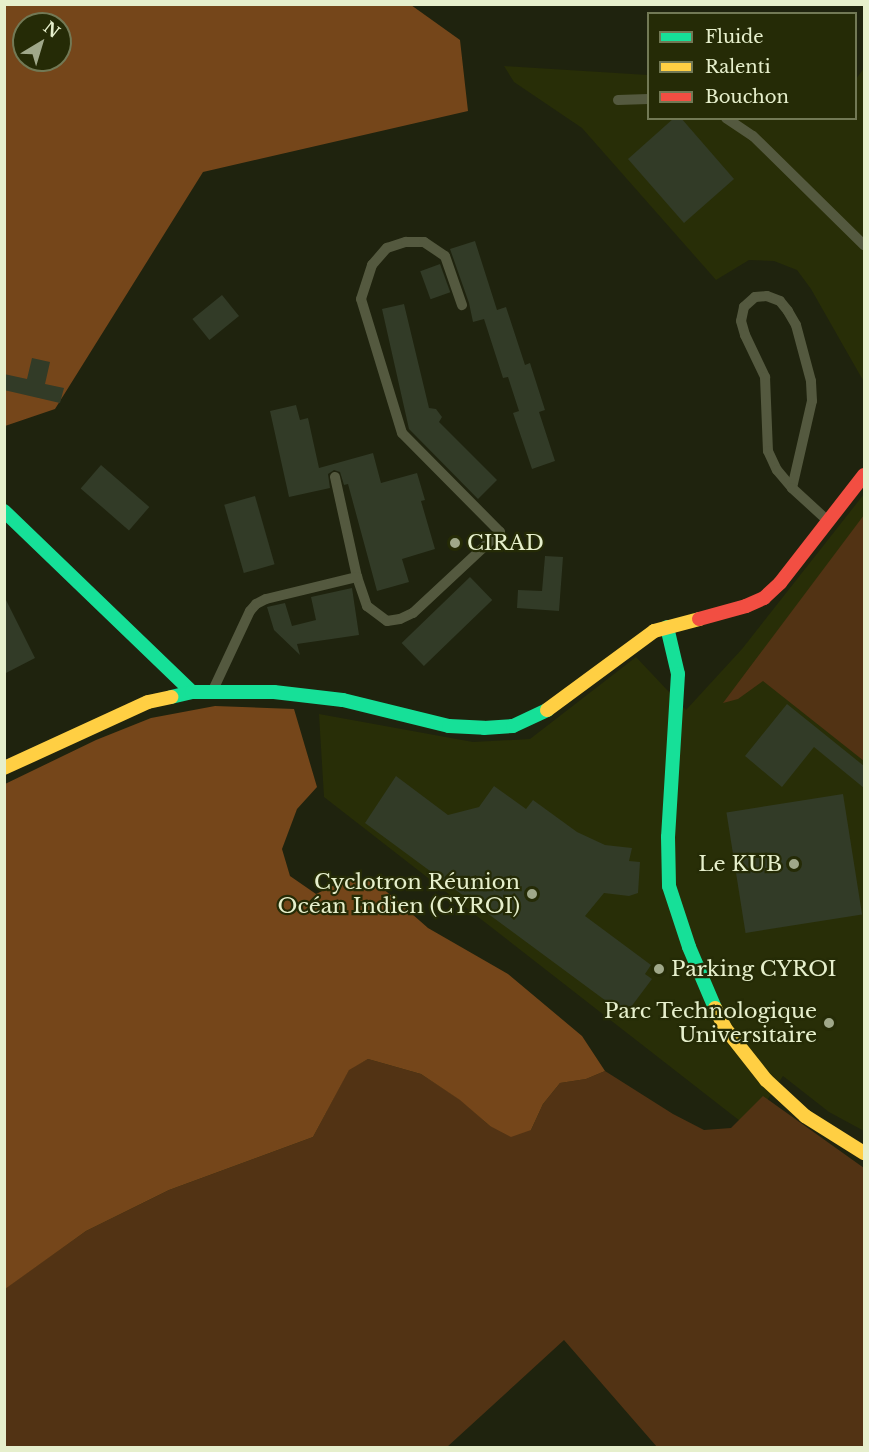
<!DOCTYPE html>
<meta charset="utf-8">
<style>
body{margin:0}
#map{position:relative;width:869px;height:1452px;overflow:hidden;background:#1f230e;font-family:"Libre Baskerville",serif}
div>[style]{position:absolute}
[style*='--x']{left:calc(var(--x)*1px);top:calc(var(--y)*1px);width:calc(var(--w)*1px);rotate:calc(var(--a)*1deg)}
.built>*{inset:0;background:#282e07}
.green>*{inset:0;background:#523314}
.forest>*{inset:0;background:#75461a}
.building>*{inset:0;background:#323b27;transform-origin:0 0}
.lane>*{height:10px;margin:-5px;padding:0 5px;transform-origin:5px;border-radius:5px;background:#54593f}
.fast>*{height:14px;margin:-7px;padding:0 7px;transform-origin:7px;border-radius:7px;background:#16e098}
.slow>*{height:14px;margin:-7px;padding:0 7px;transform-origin:7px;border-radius:7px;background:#ffcf43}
.jam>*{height:14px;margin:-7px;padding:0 7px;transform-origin:7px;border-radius:7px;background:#f24e42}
.dots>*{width:16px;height:16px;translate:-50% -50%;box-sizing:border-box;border:3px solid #252b06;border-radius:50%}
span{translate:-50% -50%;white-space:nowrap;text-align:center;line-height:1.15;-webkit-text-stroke:4.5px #252b06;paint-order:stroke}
.poi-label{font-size:21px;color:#e6efcc}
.left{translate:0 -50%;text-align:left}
.right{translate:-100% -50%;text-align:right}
.frame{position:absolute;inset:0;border:6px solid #e6efcc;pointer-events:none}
.legend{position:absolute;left:647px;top:12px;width:210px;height:108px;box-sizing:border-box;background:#252b06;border:2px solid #727955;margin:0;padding:8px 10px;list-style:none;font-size:18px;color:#e6efcc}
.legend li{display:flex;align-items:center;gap:12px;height:30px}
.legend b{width:30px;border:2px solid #727955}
.north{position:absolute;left:12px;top:12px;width:60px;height:60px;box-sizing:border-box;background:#252b06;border:2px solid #727955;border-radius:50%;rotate:38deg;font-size:16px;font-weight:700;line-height:24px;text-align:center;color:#e6efcc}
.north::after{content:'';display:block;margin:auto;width:21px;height:27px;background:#a0a88a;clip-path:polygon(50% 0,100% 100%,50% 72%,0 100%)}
</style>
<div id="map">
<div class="built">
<div style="clip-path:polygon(504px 66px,648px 75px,648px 118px,856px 118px,856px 79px,864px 68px,864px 382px,811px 289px,797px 270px,774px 261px,749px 260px,716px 280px,582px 128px,514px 82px)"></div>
<div style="clip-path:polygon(864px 494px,864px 1131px,829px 1112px,783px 1076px,749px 1128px,324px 797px,319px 714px,473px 742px,530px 739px,636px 657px,686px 710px,742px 649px)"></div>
</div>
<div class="green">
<div style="clip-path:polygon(864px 515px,864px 761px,763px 681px,738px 699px,723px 703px)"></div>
<div style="clip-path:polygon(368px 1059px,421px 1074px,461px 1100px,490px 1126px,531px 1130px,543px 1104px,560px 1083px,586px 1079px,605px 1071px,673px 1114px,704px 1130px,731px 1128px,763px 1096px,864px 1168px,864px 1447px,657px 1447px,564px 1340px,447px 1447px,5px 1447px,4px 1289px,86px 1231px,169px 1190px,313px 1137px,349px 1069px)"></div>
</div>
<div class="forest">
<div style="clip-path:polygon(evenodd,4px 5px,411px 5px,460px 40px,468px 111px,203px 172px,55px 409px,5px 426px,4px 5px,24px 24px,60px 24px,60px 60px,24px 60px,24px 24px)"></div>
<div style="clip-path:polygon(215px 706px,294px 709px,317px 787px,297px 809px,282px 849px,290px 876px,316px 894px,339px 883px,371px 878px,428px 928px,508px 974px,582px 1036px,605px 1071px,586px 1079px,560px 1083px,543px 1104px,531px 1130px,511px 1137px,490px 1126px,460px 1100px,421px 1074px,368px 1059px,349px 1070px,313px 1137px,169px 1190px,86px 1231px,5px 1289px,5px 784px,96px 740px,151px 718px)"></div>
</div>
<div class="building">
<div style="clip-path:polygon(674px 118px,681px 118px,734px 179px,684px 223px,628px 159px)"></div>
<div style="clip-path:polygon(475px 241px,497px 310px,506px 307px,525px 365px,530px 363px,545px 410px,539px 412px,555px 461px,532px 469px,513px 413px,519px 411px,508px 377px,503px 378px,484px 319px,473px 322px,469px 303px,450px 249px)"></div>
<div style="left:440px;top:264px;width:30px;height:21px;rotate:70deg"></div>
<div style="left:222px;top:295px;width:27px;height:38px;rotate:51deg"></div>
<div style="clip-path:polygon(404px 304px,429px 408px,436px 409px,442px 417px,439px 422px,497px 480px,478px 499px,409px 429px,382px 309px)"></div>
<div style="clip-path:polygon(32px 358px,50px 362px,45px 384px,64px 388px,60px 403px,4px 390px,4px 374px,27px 379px)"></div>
<div style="clip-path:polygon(296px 405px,300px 420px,308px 418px,319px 468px,373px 453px,381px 483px,417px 473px,425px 500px,421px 501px,435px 549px,402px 559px,409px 582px,377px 591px,348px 484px,344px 485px,340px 472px,334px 470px,328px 474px,330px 488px,289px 497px,270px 411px)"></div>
<div style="left:101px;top:465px;width:64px;height:31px;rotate:41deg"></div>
<div style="left:255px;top:496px;width:71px;height:32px;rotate:74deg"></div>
<div style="clip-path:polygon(545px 556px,563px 557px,559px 611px,517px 608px,518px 590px,542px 591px)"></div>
<div style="left:470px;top:577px;width:32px;height:95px;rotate:46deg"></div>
<div style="clip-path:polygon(352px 588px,359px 635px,297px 644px,300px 655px,274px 630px,267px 607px,285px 603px,292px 626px,316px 620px,311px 597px)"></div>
<div style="clip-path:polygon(4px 596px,35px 658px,4px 674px)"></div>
<div style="clip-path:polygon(787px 704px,864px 766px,864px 788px,814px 747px,782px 787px,745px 756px)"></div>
<div style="clip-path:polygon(396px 776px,448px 815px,479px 807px,494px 786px,526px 809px,533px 800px,577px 832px,605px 845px,632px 848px,629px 861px,640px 862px,638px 893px,629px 896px,604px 893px,585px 916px,651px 965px,645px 974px,652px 979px,625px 1015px,365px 823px)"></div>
<div style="left:843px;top:794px;width:122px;height:118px;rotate:81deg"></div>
</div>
<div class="lane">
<div style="--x:618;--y:100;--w:30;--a:-2"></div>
<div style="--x:726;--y:118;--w:32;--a:34"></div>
<div style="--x:753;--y:136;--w:156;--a:44.5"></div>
<div style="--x:335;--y:477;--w:102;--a:77.6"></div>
<div style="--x:357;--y:577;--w:31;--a:71"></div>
<div style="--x:367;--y:606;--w:25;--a:37"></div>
<div style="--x:387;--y:621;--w:13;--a:-9"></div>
<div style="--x:400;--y:619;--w:14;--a:-25"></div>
<div style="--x:413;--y:613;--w:119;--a:-43"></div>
<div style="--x:500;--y:532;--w:139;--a:-134.7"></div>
<div style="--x:402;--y:433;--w:140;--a:-107"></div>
<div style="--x:361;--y:299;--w:36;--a:-72"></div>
<div style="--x:372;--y:265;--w:23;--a:-49"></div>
<div style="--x:387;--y:248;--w:20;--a:-18"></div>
<div style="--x:406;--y:242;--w:18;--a:0"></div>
<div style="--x:424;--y:242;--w:25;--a:34"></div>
<div style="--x:445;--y:256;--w:52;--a:70.9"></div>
<div style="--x:792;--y:488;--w:89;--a:-77.1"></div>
<div style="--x:812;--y:401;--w:20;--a:-93"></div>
<div style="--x:811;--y:381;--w:58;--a:-105"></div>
<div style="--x:796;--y:325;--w:16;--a:-120"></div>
<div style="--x:788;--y:311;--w:13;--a:-129"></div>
<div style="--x:780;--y:301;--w:14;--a:-159"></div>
<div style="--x:767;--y:296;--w:12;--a:175"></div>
<div style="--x:755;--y:297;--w:15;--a:138"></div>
<div style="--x:744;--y:307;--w:14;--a:102"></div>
<div style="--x:741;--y:321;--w:15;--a:74"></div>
<div style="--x:745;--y:335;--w:47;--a:64.5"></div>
<div style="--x:765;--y:377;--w:74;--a:87.7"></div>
<div style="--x:768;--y:451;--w:21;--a:65"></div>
<div style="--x:777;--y:470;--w:23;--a:50"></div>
<div style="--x:792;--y:488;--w:49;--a:42.5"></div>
<div style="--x:213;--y:690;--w:87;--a:-64.9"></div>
<div style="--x:250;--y:611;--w:9;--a:-49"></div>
<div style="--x:256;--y:604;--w:11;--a:-27"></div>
<div style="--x:266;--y:599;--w:94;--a:-13.6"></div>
</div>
<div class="fast">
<div style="--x:4;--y:511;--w:261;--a:43.9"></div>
<div style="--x:667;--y:627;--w:48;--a:76.8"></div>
<div style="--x:678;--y:674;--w:163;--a:93.5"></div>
<div style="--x:668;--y:837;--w:49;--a:88.8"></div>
<div style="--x:669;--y:886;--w:64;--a:71.8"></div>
<div style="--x:689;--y:947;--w:66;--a:66.9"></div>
<div style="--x:171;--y:697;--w:22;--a:-13"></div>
<div style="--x:192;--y:692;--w:82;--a:0"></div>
<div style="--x:274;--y:692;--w:69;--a:6.6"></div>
<div style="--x:343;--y:700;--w:109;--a:13.8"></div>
<div style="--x:449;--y:726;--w:35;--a:3"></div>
<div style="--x:484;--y:728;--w:29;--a:-4"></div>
<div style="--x:513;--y:726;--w:38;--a:-25"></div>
</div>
<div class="slow">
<div style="--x:547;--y:710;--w:133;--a:-36.4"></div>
<div style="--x:654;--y:631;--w:47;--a:-14.9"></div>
<div style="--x:4;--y:768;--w:158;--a:-24.6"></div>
<div style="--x:148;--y:702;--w:24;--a:-12"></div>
<div style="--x:715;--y:1008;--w:22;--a:63"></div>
<div style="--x:725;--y:1028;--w:66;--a:51.7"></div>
<div style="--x:766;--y:1080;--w:53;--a:42.7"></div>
<div style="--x:805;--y:1116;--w:70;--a:32.1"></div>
</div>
<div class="jam">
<div style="--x:699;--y:619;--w:49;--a:-15.5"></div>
<div style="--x:746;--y:606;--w:20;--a:-24"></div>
<div style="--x:764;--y:598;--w:22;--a:-43"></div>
<div style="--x:780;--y:583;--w:137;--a:-52.1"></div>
</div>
<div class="dots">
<div style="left:455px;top:543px;background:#a0a88a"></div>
<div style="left:794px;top:864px;background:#a0a88a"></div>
<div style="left:532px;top:894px;background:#a0a88a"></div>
<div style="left:659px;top:969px;background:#a0a88a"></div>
<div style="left:829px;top:1023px;background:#a0a88a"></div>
</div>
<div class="poi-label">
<span class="left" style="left:467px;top:543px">CIRAD</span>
<span class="right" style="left:782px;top:864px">Le KUB</span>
<span class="right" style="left:520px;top:894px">Cyclotron Réunion<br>Océan Indien (CYROI)</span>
<span class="left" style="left:671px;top:969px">Parking CYROI</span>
<span class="right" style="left:817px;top:1023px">Parc Technologique<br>Universitaire</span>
</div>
<div class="frame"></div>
<ul class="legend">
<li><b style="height:8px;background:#16e098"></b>Fluide</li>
<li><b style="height:8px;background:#ffcf43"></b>Ralenti</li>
<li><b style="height:8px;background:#f24e42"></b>Bouchon</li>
</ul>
<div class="north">N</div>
</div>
